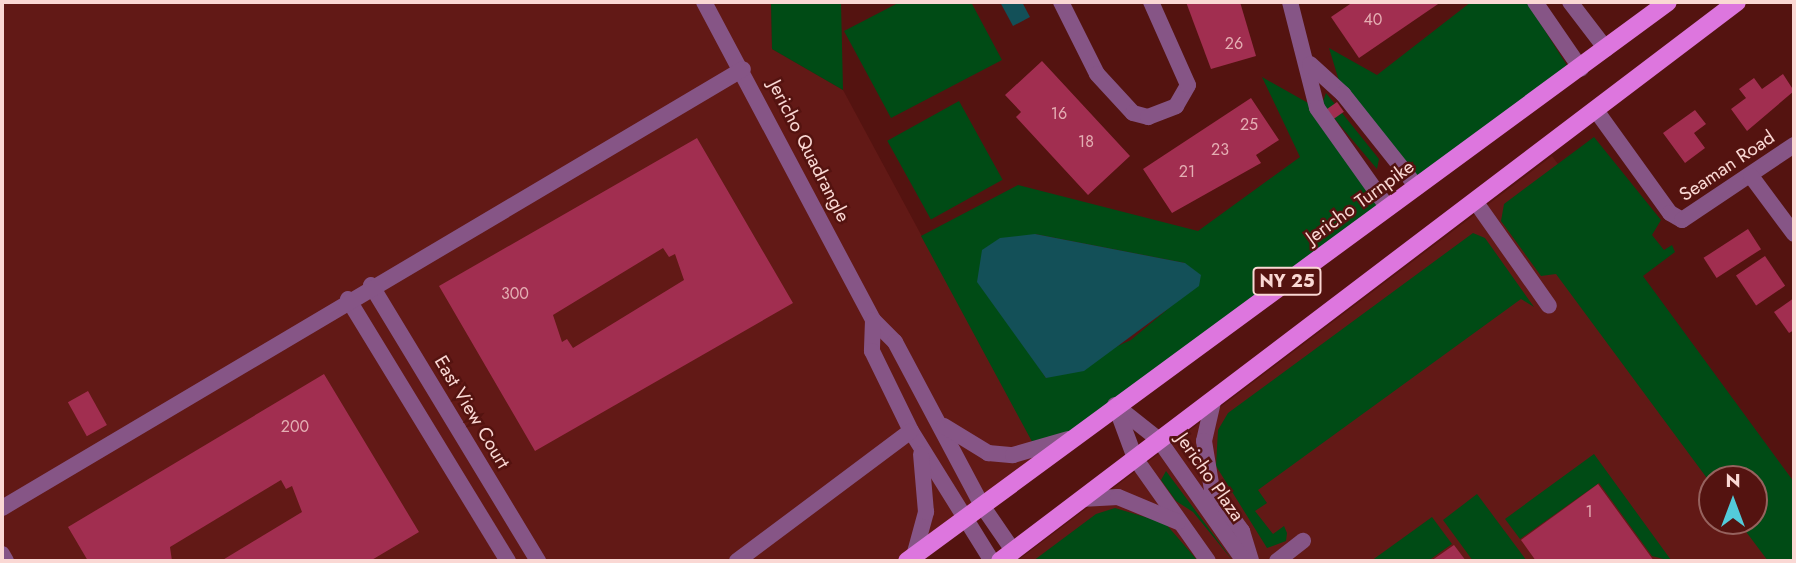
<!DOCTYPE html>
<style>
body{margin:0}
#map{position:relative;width:1796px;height:563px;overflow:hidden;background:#541310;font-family:Jost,sans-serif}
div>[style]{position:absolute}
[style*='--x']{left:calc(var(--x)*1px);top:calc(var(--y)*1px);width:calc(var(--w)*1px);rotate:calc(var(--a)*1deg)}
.built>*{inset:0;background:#621916}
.green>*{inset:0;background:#004b15;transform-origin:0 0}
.water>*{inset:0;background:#135058}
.building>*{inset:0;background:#a12e50;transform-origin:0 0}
.minor>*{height:16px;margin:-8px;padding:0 8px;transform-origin:8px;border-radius:8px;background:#865586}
.major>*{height:18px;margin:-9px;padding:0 9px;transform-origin:9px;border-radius:9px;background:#dd76de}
span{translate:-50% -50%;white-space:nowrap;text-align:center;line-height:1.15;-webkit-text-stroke:5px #541310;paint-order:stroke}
.number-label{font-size:16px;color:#e4aeb3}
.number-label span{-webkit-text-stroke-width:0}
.shield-label span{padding:2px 5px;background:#541310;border:2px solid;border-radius:5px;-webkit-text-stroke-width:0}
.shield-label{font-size:18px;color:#fad8d4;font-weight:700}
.street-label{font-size:19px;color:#fad8d4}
.frame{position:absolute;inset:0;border:4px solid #fad8d4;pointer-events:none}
.north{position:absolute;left:1698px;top:465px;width:70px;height:70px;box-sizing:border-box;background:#541310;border:2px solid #96625e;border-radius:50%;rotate:0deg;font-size:19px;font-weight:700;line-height:28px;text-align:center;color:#fad8d4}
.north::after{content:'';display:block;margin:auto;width:24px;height:32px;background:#53cbda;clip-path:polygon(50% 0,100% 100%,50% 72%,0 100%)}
</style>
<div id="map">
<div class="built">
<div style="clip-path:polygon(2px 2px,771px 2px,772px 49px,843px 90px,1036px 448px,1068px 439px,907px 561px,2px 561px)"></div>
<div style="clip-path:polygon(evenodd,1552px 156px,1794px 482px,1794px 561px,1017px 561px,1552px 156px,1712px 479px,1754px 479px,1754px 521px,1712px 521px,1712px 479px)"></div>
</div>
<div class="green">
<div style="clip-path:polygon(771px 2px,841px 2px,843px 90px,772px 49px)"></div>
<div style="clip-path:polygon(900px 2px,971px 2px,1002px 60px,891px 118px,844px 31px)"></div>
<div style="clip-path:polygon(1471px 2px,1527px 2px,1573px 75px,1417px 187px,1343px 94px,1329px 48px,1377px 75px)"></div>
<div style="clip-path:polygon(evenodd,1262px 77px,1317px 108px,1388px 208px,1102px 415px,1036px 449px,921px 236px,1018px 185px,1198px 231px,1300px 157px,1262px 77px,1035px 234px,1185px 263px,1182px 297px,1131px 340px,1046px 378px,1005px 316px,1035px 234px)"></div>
<div style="clip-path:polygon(1326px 93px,1379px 159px,1377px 169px,1322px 104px)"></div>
<div style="left:959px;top:101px;width:90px;height:82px;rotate:61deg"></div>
<div style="clip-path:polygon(1594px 137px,1661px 220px,1652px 235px,1664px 250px,1672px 245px,1675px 252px,1643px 276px,1794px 482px,1794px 561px,1768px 561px,1738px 521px,1754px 521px,1754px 479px,1712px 479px,1712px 485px,1556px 274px,1541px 276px,1501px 221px,1504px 204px)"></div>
<div style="clip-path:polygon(1473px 233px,1485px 238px,1534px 307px,1521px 299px,1258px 490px,1267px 503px,1255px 511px,1273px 534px,1284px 526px,1287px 533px,1286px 541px,1267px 548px,1216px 466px,1218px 430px,1228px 413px)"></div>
<div style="clip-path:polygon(1594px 454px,1671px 560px,1671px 561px,1652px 556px,1599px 483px,1520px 539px,1505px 519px)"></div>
<div style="clip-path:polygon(1166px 471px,1233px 561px,1193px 512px,1176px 501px,1161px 480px)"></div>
<div style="clip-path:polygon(1477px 494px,1527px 561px,1473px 561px,1443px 520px)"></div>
<div style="clip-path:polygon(1115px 508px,1165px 523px,1198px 561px,1033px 561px,1096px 514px)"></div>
<div style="clip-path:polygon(1432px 517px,1452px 544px,1428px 561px,1371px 561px)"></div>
</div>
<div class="water">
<div style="clip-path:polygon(1000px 2px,1022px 2px,1030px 17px,1013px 26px)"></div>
<div style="clip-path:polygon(1035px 234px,1185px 263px,1201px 275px,1199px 286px,1084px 371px,1046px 378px,977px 282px,982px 250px,1000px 238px)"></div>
</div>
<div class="building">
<div style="clip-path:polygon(1186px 2px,1240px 2px,1256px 56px,1211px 69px)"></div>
<div style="clip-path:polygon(1353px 2px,1441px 2px,1359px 58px,1331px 17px)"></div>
<div style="clip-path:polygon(1042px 61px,1130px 156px,1088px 195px,1016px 117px,1021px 112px,1005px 95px)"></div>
<div style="clip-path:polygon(1783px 74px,1794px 91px,1747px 131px,1731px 109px,1746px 98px,1739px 89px,1754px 78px,1762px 89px)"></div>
<div style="clip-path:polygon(1251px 98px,1279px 140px,1256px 155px,1261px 163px,1172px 213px,1143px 169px)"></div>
<div style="left:1337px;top:102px;width:12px;height:13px;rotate:55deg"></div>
<div style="clip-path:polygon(1695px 110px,1706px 124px,1694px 133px,1705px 148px,1685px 163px,1663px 133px)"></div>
<div style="clip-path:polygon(evenodd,697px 138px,793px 303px,535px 451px,439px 286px,697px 138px,663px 248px,669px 257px,675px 254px,684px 280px,573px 348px,567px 339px,562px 342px,553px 315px,663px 248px)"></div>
<div style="left:1748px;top:229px;width:24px;height:53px;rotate:57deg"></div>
<div style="left:1765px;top:256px;width:36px;height:35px;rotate:56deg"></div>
<div style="clip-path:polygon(1794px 298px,1794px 330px,1789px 333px,1774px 312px)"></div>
<div style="clip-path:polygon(324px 374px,419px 532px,370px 561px,221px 561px,302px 512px,292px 486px,286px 489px,281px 480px,170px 547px,172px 561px,88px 561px,68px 527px)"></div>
<div style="left:88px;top:391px;width:39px;height:23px;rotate:61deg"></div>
<div style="clip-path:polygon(1598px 484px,1654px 561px,1536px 561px,1521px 540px)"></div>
<div style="clip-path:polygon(1454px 545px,1466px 561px,1431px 561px)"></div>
</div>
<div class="minor">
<div style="--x:704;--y:2;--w:360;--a:62"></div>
<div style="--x:873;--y:320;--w:31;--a:45"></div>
<div style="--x:895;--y:342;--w:183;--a:62"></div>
<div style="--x:981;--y:504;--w:58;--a:55.5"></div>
<div style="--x:1061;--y:2;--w:80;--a:63.4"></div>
<div style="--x:1097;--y:74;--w:53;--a:47.3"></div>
<div style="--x:1133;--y:113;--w:16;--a:15"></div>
<div style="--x:1148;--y:117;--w:30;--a:-21"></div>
<div style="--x:1176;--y:106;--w:24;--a:-60"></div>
<div style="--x:1188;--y:85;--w:91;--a:-114"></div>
<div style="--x:1290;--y:2;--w:109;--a:75.7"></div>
<div style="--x:1317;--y:108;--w:123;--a:54.6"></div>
<div style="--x:1535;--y:2;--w:81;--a:55.5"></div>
<div style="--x:1570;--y:2;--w:59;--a:52.5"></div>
<div style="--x:1310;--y:64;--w:45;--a:42.3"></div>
<div style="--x:1343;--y:94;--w:119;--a:51.5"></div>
<div style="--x:1595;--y:109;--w:128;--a:54.2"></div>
<div style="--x:1670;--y:213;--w:14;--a:30"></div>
<div style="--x:1682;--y:220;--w:135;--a:-33.8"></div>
<div style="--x:1751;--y:176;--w:72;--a:53.4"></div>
<div style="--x:1475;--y:201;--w:128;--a:54.8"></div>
<div style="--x:371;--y:285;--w:323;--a:58.8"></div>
<div style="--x:348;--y:299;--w:307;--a:58.6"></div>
<div style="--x:873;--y:320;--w:31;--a:92"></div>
<div style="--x:872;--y:351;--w:89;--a:64"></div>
<div style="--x:911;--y:431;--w:153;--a:58.1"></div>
<div style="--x:1213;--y:402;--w:40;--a:103"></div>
<div style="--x:1204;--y:441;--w:50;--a:80.7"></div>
<div style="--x:1212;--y:490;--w:51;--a:53.8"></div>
<div style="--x:1242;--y:531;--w:31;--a:73"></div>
<div style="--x:1115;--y:405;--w:56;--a:38.5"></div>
<div style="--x:1159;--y:440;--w:148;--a:54.9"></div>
<div style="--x:1116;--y:407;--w:54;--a:69.6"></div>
<div style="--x:1135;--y:458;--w:126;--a:54.7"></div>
<div style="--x:944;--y:426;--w:52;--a:31.5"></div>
<div style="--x:988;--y:453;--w:25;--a:5"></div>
<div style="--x:1013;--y:455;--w:57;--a:-16.2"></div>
<div style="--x:1081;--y:499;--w:37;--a:-3"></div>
<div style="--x:1118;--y:497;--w:65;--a:22.6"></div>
<div style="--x:2;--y:508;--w:861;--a:-30.64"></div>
<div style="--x:2;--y:554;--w:8;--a:60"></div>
<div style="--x:914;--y:556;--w:46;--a:-74.7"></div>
<div style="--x:926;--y:512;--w:58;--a:-94.9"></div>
<div style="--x:737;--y:561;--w:217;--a:-36.8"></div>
<div style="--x:1277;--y:561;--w:33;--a:-38"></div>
</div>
<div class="major">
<div style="--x:907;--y:561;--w:944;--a:-36.3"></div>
<div style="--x:1000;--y:561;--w:925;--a:-37.18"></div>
</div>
<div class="number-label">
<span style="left:1373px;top:20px">40</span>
<span style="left:1234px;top:44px">26</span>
<span style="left:1059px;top:114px">16</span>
<span style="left:1249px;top:125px">25</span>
<span style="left:1086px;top:142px">18</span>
<span style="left:1220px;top:150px">23</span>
<span style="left:1187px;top:172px">21</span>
<span style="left:515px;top:294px">300</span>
<span style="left:295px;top:427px">200</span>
<span style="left:1589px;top:512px">1</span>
</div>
<div class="shield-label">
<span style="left:1287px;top:281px">NY 25</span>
</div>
<div class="street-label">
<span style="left:809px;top:151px;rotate:63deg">Jericho Quadrangle</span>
<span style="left:1727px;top:166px;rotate:-34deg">Seaman Road</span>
<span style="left:1360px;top:202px;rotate:-36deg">Jericho Turnpike</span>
<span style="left:472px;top:412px;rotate:59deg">East View Court</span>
<span style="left:1210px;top:477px;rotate:55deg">Jericho Plaza</span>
</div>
<div class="frame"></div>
<div class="north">N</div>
</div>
